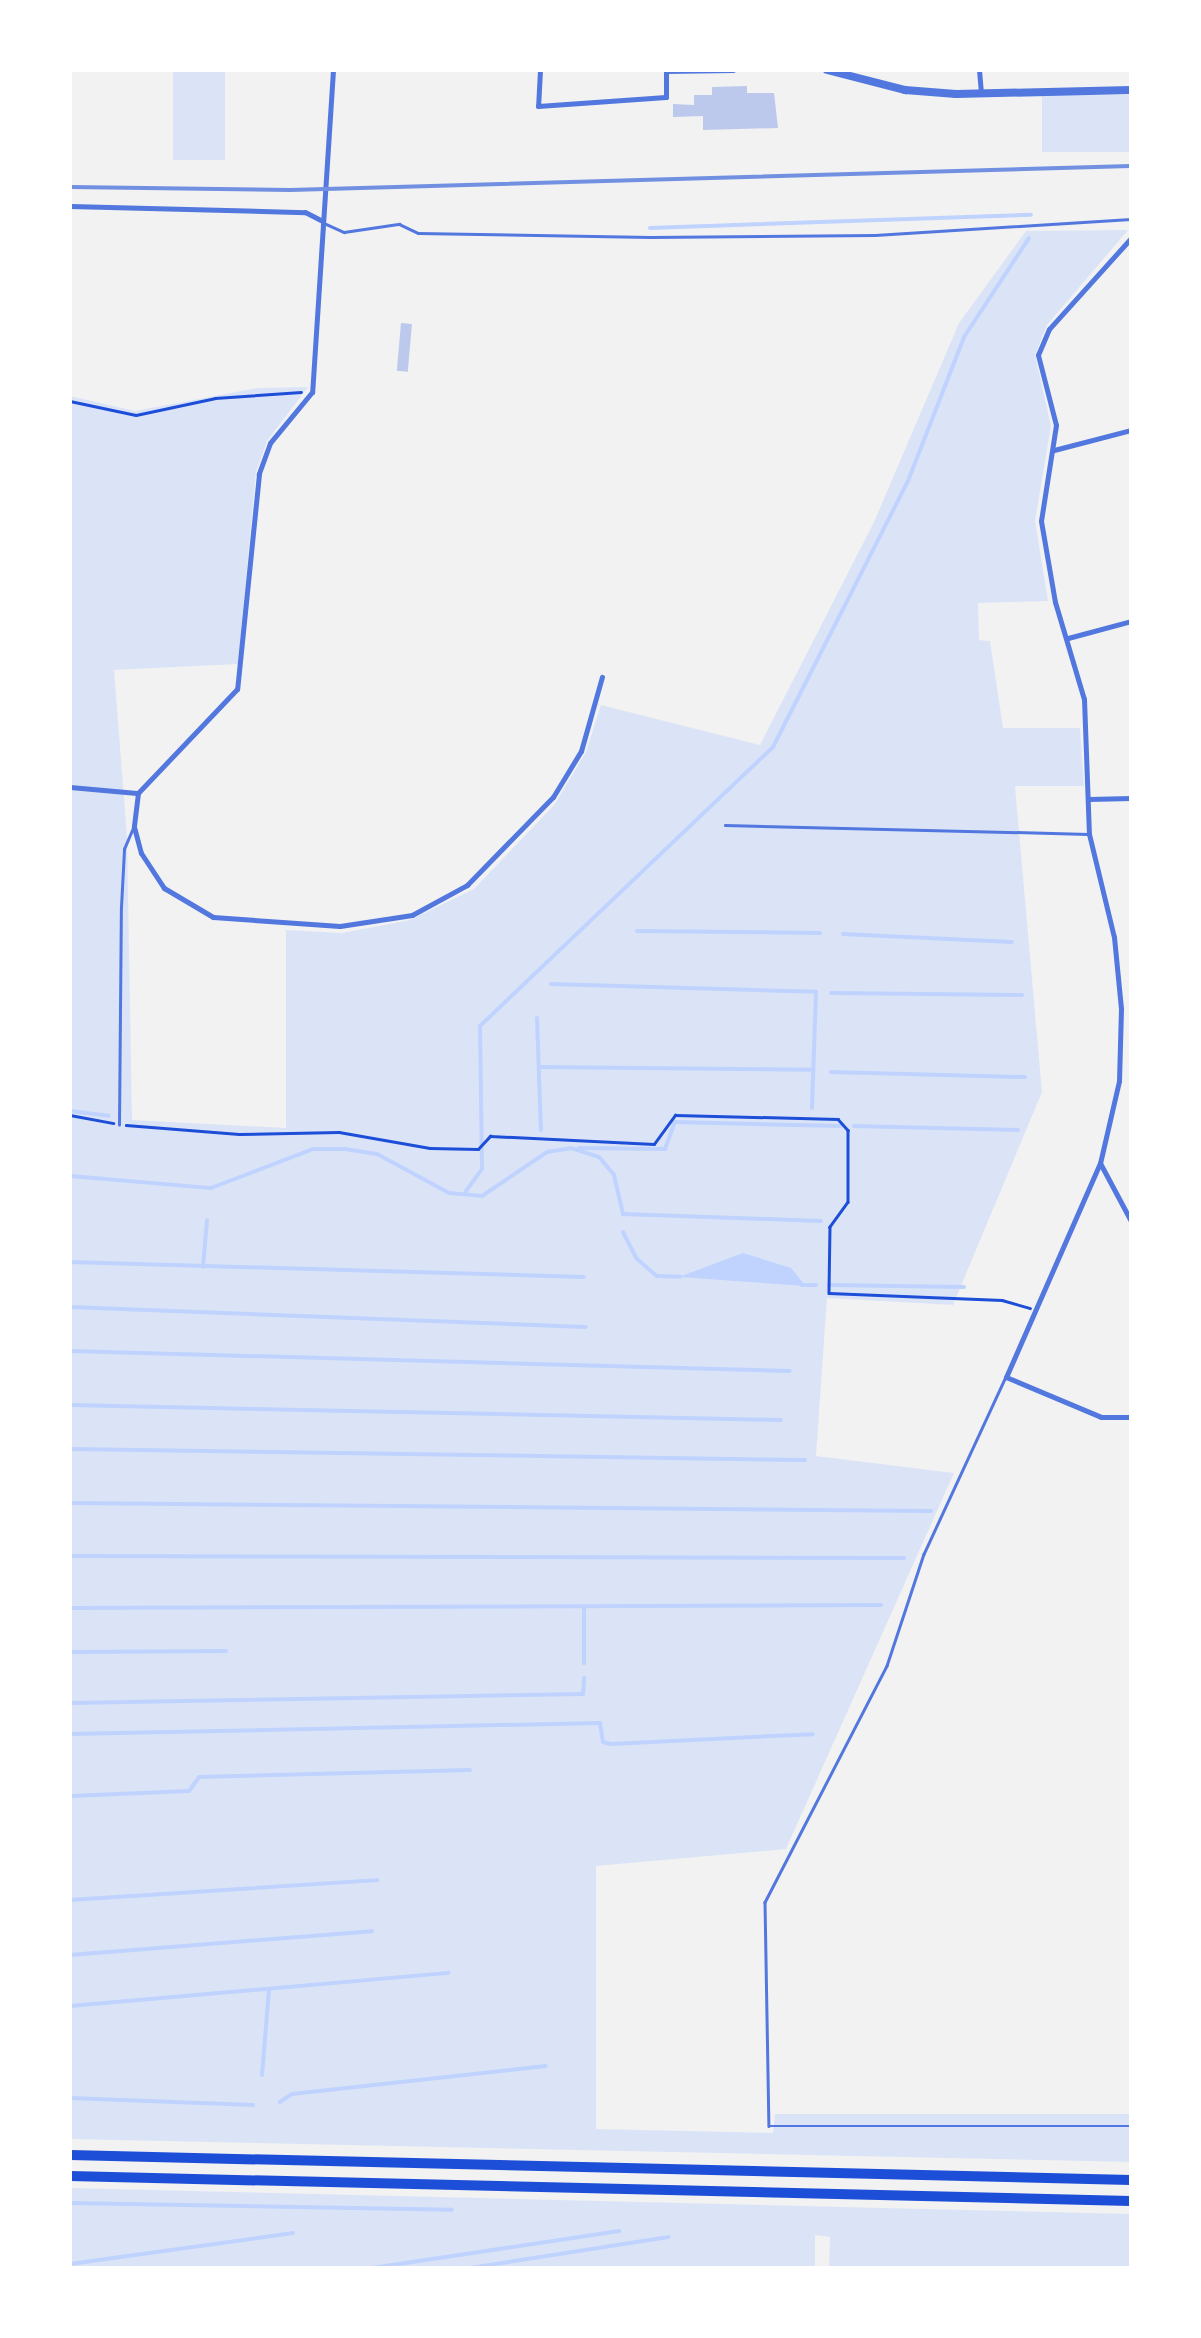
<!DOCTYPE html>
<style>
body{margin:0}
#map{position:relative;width:1201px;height:2338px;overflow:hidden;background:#f2f2f2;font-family:Cabin,sans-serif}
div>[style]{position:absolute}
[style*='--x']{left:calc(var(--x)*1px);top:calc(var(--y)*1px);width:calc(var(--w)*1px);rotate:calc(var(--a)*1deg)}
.green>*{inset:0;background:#dbe4f7;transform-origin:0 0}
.water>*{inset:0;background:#bfd3fe}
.stream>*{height:4px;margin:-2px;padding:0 2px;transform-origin:2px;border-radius:2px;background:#bfd3fe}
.building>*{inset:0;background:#bdc9ec;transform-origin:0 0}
.path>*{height:2.5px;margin:-1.25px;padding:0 1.25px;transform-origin:1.25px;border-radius:1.25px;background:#1d4ed8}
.service>*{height:2.5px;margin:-1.25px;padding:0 1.25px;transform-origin:1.25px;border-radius:1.25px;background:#5277de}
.minor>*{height:5px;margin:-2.5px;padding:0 2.5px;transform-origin:2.5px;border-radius:2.5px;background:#5277de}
.tertiary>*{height:8px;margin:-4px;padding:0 4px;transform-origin:4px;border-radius:4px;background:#5277de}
.motorway>*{height:10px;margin:-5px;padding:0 5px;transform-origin:5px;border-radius:5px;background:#1d4ed8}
.rail>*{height:4px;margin:-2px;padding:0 2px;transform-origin:2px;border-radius:2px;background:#7290e2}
span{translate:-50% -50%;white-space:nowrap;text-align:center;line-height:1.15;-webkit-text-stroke:8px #fff;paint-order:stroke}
.frame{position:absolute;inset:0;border:72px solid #fff;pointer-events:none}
</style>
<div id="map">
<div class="green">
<div style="left:173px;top:70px;width:52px;height:90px"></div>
<div style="left:1131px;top:95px;width:57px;height:89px;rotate:90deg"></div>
<div style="clip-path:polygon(1128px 230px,1047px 325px,1035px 355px,1051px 426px,1035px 521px,1048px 601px,978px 603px,979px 640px,990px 641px,1003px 728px,1080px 728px,1084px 786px,1015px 786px,1042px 1092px,953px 1305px,827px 1298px,816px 1456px,954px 1473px,786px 1849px,596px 1866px,596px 2129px,773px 2133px,775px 2114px,1131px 2114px,1131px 2162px,70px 2139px,70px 396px,135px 411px,258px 388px,308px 387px,267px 441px,256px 472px,238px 664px,114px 670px,127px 837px,132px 1120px,286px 1128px,286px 930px,342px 933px,410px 920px,474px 889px,554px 805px,586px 752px,601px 705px,760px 745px,874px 522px,959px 323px,1026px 231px)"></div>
<div style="clip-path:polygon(70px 2188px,1131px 2214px,1131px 2268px,829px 2268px,830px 2237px,815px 2235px,815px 2268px,70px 2268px)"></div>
</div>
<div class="water">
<div style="clip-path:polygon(743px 1253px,791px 1268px,806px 1286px,679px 1277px)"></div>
</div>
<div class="stream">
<div style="--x:650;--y:228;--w:381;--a:-2"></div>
<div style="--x:637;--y:931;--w:183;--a:0.6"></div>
<div style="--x:843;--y:934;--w:169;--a:2.7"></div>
<div style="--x:551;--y:984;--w:265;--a:1.7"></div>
<div style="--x:816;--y:992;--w:116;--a:92"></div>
<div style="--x:831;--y:993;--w:191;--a:0.6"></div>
<div style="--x:537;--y:1018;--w:112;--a:88"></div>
<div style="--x:539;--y:1067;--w:274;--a:0.6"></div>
<div style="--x:831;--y:1072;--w:194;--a:1.5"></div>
<div style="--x:70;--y:1111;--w:39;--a:7"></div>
<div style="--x:854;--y:1126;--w:164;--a:1.4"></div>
<div style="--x:579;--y:1148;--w:86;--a:0.7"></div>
<div style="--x:665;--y:1149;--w:29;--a:-70"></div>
<div style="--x:675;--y:1122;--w:165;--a:1.4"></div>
<div style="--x:70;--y:1176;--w:142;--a:4.9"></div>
<div style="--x:211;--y:1188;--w:109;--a:-20.9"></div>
<div style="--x:313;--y:1149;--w:32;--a:0"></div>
<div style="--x:345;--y:1149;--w:32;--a:9"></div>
<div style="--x:377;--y:1154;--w:82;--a:28.4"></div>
<div style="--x:449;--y:1193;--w:33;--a:5"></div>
<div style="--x:482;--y:1196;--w:78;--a:-34.1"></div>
<div style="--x:547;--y:1152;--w:24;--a:-9"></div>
<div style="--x:571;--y:1148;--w:29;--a:18"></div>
<div style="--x:599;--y:1157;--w:23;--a:50"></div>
<div style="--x:614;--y:1175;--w:40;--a:77"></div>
<div style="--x:623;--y:1214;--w:198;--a:2"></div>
<div style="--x:466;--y:1191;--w:27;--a:-54"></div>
<div style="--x:482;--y:1169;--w:143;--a:-90.8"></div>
<div style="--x:480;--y:1026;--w:405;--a:-43.6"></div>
<div style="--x:773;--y:747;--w:298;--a:-63.1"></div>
<div style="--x:908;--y:481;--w:155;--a:-68.7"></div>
<div style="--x:964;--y:337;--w:118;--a:-56.7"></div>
<div style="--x:623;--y:1232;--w:29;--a:63"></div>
<div style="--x:636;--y:1258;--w:28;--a:41"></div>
<div style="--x:657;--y:1276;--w:23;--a:2"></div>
<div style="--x:70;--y:1262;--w:514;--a:1.67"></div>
<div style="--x:203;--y:1267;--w:47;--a:-85.1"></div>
<div style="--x:802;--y:1285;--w:14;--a:0"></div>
<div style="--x:829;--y:1285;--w:135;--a:0.8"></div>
<div style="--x:70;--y:1307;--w:516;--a:2.22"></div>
<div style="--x:70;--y:1351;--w:720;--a:1.59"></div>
<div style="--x:70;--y:1405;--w:711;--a:1.21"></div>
<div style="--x:70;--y:1449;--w:735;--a:0.86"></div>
<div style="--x:70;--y:1503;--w:861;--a:0.53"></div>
<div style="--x:70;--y:1556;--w:834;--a:0.14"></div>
<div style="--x:70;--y:1608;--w:811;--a:-0.21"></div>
<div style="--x:70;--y:1652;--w:156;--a:-0.4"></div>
<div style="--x:584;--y:1663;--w:55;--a:-90"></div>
<div style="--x:70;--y:1703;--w:513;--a:-1.01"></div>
<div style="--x:583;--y:1694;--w:16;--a:-86"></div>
<div style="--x:70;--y:1734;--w:530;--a:-1.19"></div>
<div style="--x:600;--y:1723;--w:19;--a:81"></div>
<div style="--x:603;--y:1742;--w:8;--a:14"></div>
<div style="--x:611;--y:1744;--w:202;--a:-2.8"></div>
<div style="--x:70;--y:1796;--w:119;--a:-2.4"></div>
<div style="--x:189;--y:1791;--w:17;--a:-54"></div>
<div style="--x:199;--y:1777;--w:271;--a:-1.5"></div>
<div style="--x:70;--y:1900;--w:308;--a:-3.7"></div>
<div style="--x:70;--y:1955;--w:303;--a:-4.5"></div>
<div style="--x:70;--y:2006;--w:380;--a:-5"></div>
<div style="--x:262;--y:2075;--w:85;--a:-85.3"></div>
<div style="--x:70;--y:2098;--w:183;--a:2.2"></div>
<div style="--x:280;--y:2102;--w:14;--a:-34"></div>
<div style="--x:292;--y:2094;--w:255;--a:-6.3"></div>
<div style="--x:70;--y:2203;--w:382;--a:1"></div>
<div style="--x:70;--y:2264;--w:225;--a:-7.9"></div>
<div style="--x:372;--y:2268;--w:250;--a:-8.5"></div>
<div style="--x:470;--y:2268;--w:201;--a:-8.9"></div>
</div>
<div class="building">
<div style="clip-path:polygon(747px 86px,747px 93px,774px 93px,778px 128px,703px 130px,703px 116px,673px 117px,673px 104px,694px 105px,694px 95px,712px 95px,712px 87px)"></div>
<div style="left:401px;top:323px;width:11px;height:48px;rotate:5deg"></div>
</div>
<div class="path">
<div style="--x:70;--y:401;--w:67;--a:12"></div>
<div style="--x:136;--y:415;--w:81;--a:-12.1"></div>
<div style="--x:215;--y:398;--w:86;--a:-4"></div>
<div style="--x:70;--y:1115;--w:44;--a:10.5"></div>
<div style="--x:126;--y:1125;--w:113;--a:4.6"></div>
<div style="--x:239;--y:1134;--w:100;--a:-1.1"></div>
<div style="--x:339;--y:1132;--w:92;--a:10"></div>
<div style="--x:430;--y:1148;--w:48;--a:1.2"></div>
<div style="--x:478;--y:1149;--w:18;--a:-47"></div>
<div style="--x:490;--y:1136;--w:164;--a:2.8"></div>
<div style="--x:654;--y:1144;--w:36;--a:-54"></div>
<div style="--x:675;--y:1115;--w:163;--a:1.4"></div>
<div style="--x:838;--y:1119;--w:15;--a:48"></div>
<div style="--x:848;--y:1130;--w:72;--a:90"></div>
<div style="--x:848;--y:1202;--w:31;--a:126"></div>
<div style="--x:830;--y:1227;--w:66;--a:90.9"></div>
<div style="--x:829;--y:1293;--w:173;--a:2.3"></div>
<div style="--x:1002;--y:1300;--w:29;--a:16"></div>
</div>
<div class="service">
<div style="--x:326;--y:224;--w:20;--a:24"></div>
<div style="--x:344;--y:232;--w:56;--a:-8.3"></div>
<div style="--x:399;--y:224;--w:21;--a:25"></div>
<div style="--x:418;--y:233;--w:232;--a:1"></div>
<div style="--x:650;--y:237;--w:225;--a:-0.5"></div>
<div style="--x:875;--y:235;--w:256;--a:-3.6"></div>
<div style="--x:725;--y:825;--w:363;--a:1.4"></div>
<div style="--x:119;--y:1125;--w:218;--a:-89.5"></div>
<div style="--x:121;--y:907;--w:58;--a:-87"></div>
<div style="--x:124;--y:849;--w:23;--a:-67"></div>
<div style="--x:1005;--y:1379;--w:193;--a:114.8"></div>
<div style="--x:924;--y:1554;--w:118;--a:108.3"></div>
<div style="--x:887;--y:1666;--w:266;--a:117.3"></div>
<div style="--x:765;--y:1902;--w:224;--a:89"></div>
<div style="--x:769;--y:2126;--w:362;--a:0"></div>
</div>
<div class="minor">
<div style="--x:333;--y:70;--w:323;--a:93.7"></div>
<div style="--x:312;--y:392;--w:66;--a:129.5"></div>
<div style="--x:270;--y:443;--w:33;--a:110"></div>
<div style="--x:259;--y:474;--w:216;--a:95.8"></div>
<div style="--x:237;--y:689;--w:144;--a:133.6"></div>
<div style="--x:138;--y:793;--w:34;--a:97"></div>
<div style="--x:134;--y:827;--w:27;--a:75"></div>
<div style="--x:141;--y:853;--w:42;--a:56.7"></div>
<div style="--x:164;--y:888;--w:57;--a:30.6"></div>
<div style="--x:213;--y:917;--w:127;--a:4.1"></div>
<div style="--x:340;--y:926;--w:73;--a:-8.7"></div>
<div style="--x:412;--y:915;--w:63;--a:-28.6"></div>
<div style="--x:467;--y:885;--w:123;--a:-45.7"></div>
<div style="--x:553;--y:797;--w:54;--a:-58.7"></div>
<div style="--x:581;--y:751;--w:77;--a:-74.2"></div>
<div style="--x:540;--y:70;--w:36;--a:93"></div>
<div style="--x:538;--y:106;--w:128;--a:-4"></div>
<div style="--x:666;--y:97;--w:27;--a:-90"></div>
<div style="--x:979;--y:70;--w:23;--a:85"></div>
<div style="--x:666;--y:71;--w:67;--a:-0.9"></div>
<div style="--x:70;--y:206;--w:235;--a:1.5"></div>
<div style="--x:305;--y:212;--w:18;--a:27"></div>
<div style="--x:1131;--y:238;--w:122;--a:132"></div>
<div style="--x:1049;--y:329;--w:28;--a:113"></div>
<div style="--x:1038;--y:355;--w:72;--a:75.6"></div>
<div style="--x:1056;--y:425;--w:97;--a:98.9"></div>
<div style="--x:1041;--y:521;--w:82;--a:80.2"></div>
<div style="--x:1055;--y:602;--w:101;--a:73.4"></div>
<div style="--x:1084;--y:699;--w:135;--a:87.9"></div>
<div style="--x:1089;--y:834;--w:106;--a:76.4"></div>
<div style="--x:1114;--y:937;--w:72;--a:84.4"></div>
<div style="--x:1121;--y:1009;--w:72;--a:91.6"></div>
<div style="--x:1119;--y:1081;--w:84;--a:103"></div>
<div style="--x:1100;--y:1163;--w:234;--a:113.7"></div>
<div style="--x:1006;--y:1377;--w:103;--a:22.8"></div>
<div style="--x:1101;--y:1417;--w:30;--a:0"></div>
<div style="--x:1054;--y:450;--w:80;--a:-14.6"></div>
<div style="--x:1068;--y:638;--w:65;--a:-15.1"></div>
<div style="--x:70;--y:787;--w:67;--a:5.1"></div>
<div style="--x:1089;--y:799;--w:42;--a:-1.4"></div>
<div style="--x:1100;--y:1163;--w:66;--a:61.9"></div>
</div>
<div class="tertiary">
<div style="--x:827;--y:70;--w:81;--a:14.4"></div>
<div style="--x:905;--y:90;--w:51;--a:4.5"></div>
<div style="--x:956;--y:94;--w:175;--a:-1.3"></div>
</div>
<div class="motorway">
<div style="--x:70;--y:2155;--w:1061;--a:1.35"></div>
<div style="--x:70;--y:2176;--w:1061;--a:1.35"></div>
</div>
<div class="rail">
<div style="--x:70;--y:187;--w:220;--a:0.8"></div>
<div style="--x:290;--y:190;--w:841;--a:-1.63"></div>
</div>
<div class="frame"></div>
</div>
